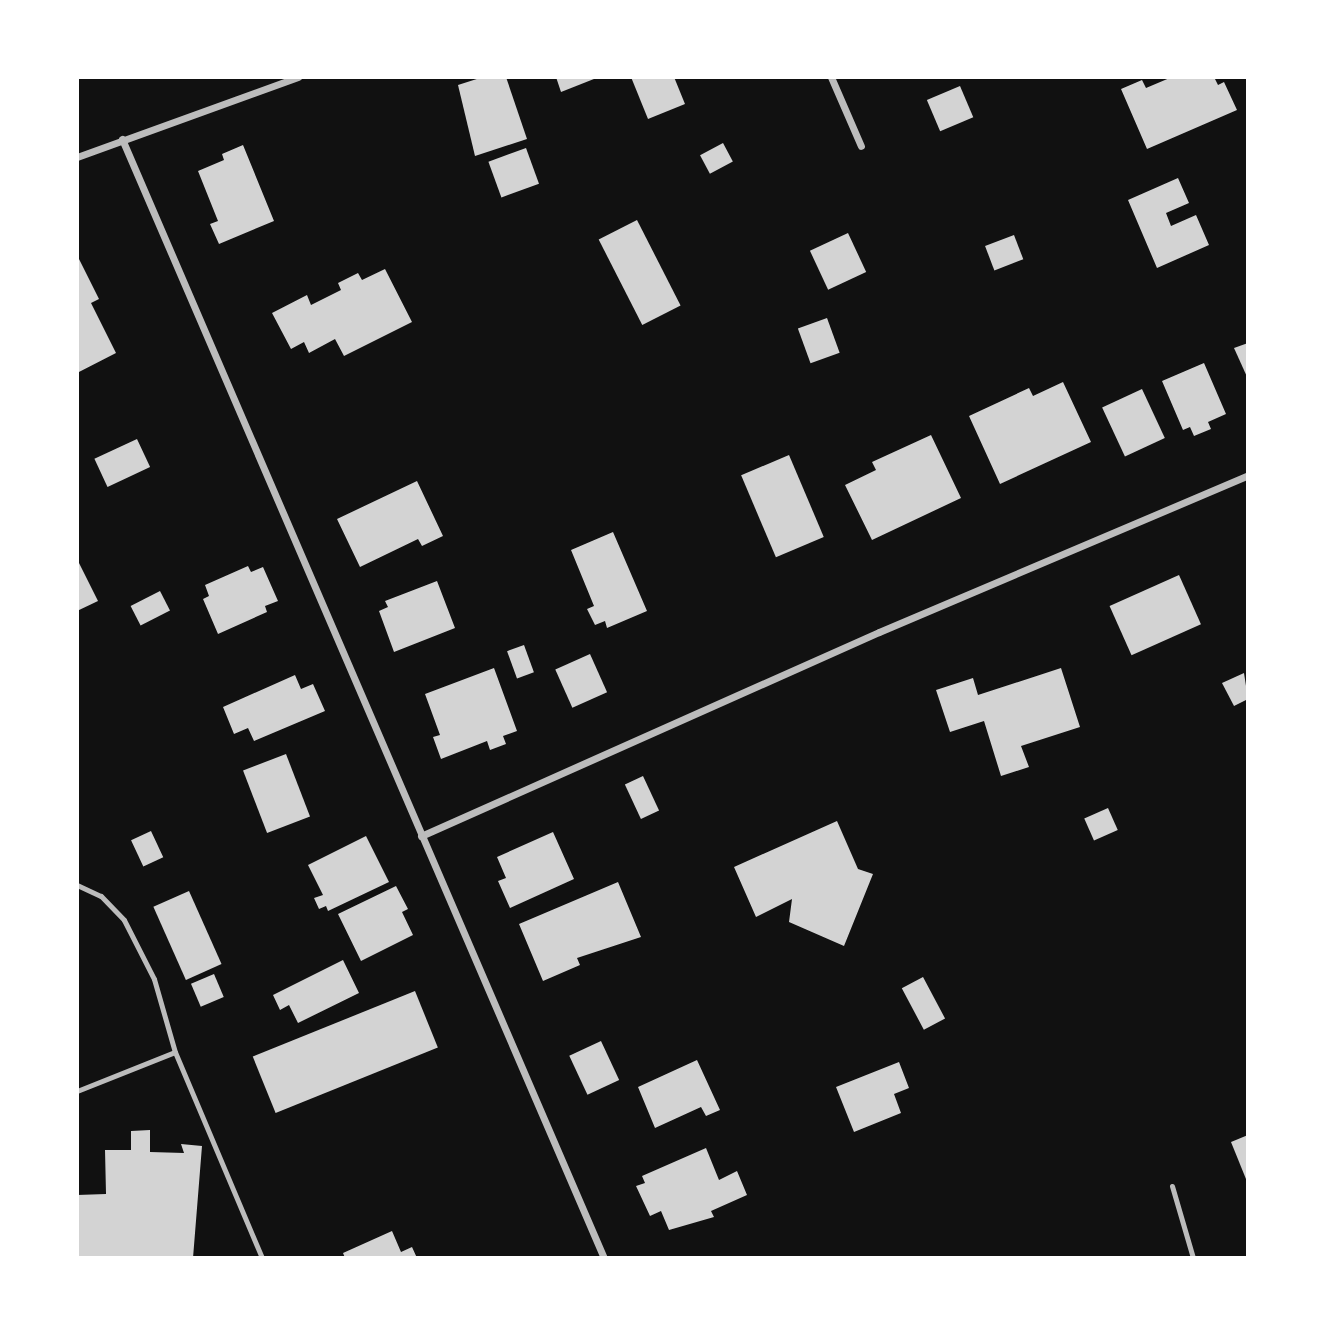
<!DOCTYPE html>
<style>
body{margin:0}
#map{position:relative;width:1325px;height:1335px;overflow:hidden;background:#111;font-family:"Nunito Sans",sans-serif}
div>[style]{position:absolute}
[style*='--x']{left:calc(var(--x)*1px);top:calc(var(--y)*1px);width:calc(var(--w)*1px);rotate:calc(var(--a)*1deg)}
.building>*{inset:0;background:#d3d3d3;transform-origin:0 0}
.service>*{height:5px;margin:-2.5px;padding:0 2.5px;transform-origin:2.5px;border-radius:2.5px;background:#bcbcbc}
.minor>*{height:7px;margin:-3.5px;padding:0 3.5px;transform-origin:3.5px;border-radius:3.5px;background:#bcbcbc}
span{translate:-50% -50%;white-space:nowrap;text-align:center;line-height:1.15;-webkit-text-stroke:7px #fff;paint-order:stroke}
.frame{position:absolute;inset:0;border:79px solid #fff;pointer-events:none}
</style>
<div id="map">
<div class="building">
<div style="clip-path:polygon(483px 77px,506px 77px,527px 139px,475px 156px,458px 85px)"></div>
<div style="clip-path:polygon(556px 77px,599px 77px,561px 92px)"></div>
<div style="clip-path:polygon(631px 77px,674px 77px,685px 104px,648px 119px)"></div>
<div style="clip-path:polygon(1172px 77px,1214px 77px,1218px 85px,1224px 82px,1237px 110px,1147px 149px,1121px 89px,1142px 80px,1146px 88px)"></div>
<div style="left:960px;top:86px;width:34px;height:36px;rotate:67deg"></div>
<div style="left:723px;top:143px;width:21px;height:26px;rotate:62deg"></div>
<div style="clip-path:polygon(243px 145px,274px 221px,219px 244px,210px 224px,218px 221px,198px 171px,224px 160px,222px 154px)"></div>
<div style="left:526px;top:148px;width:38px;height:40px;rotate:70deg"></div>
<div style="clip-path:polygon(1178px 178px,1189px 203px,1166px 213px,1171px 226px,1196px 215px,1209px 245px,1157px 268px,1128px 200px)"></div>
<div style="left:637px;top:220px;width:96px;height:43px;rotate:63deg"></div>
<div style="left:848px;top:233px;width:43px;height:42px;rotate:65deg"></div>
<div style="left:1014px;top:235px;width:26px;height:31px;rotate:69deg"></div>
<div style="clip-path:polygon(77px 255px,99px 299px,91px 303px,116px 353px,77px 373px)"></div>
<div style="clip-path:polygon(385px 269px,412px 322px,344px 356px,335px 339px,309px 353px,304px 342px,291px 349px,272px 313px,307px 295px,311px 305px,341px 290px,338px 283px,358px 273px,362px 280px)"></div>
<div style="left:827px;top:318px;width:37px;height:31px;rotate:70deg"></div>
<div style="clip-path:polygon(1248px 343px,1248px 379px,1234px 348px)"></div>
<div style="clip-path:polygon(1204px 363px,1226px 414px,1208px 422px,1211px 429px,1194px 436px,1190px 427px,1183px 430px,1162px 381px)"></div>
<div style="clip-path:polygon(1063px 382px,1091px 442px,1000px 484px,969px 416px,1029px 388px,1033px 396px)"></div>
<div style="left:1142px;top:389px;width:54px;height:44px;rotate:65deg"></div>
<div style="clip-path:polygon(931px 435px,961px 498px,872px 540px,845px 485px,876px 470px,872px 462px)"></div>
<div style="left:137px;top:439px;width:31px;height:47px;rotate:65deg"></div>
<div style="left:789px;top:455px;width:89px;height:52px;rotate:67deg"></div>
<div style="clip-path:polygon(417px 481px,443px 536px,422px 546px,418px 539px,360px 567px,337px 519px)"></div>
<div style="clip-path:polygon(613px 532px,647px 611px,607px 628px,605px 621px,595px 625px,587px 609px,594px 606px,571px 550px)"></div>
<div style="clip-path:polygon(77px 559px,98px 601px,77px 611px)"></div>
<div style="clip-path:polygon(248px 566px,251px 572px,263px 567px,278px 601px,265px 606px,267px 612px,218px 634px,203px 599px,209px 596px,205px 585px)"></div>
<div style="left:1179px;top:575px;width:54px;height:76px;rotate:66deg"></div>
<div style="clip-path:polygon(437px 581px,455px 628px,394px 652px,379px 611px,388px 607px,385px 601px)"></div>
<div style="left:160px;top:591px;width:22px;height:33px;rotate:63deg"></div>
<div style="left:524px;top:645px;width:29px;height:18px;rotate:70deg"></div>
<div style="left:590px;top:654px;width:42px;height:38px;rotate:66deg"></div>
<div style="clip-path:polygon(494px 668px,517px 731px,503px 736px,506px 744px,490px 750px,487px 741px,441px 759px,433px 737px,440px 735px,425px 694px)"></div>
<div style="clip-path:polygon(1061px 668px,1080px 727px,1021px 746px,1029px 767px,1001px 776px,984px 721px,950px 732px,936px 690px,973px 678px,978px 695px)"></div>
<div style="clip-path:polygon(1244px 673px,1248px 699px,1234px 706px,1222px 683px)"></div>
<div style="clip-path:polygon(295px 675px,301px 689px,313px 684px,325px 711px,254px 741px,248px 728px,234px 734px,223px 707px)"></div>
<div style="left:286px;top:754px;width:67px;height:46px;rotate:69deg"></div>
<div style="left:643px;top:776px;width:38px;height:20px;rotate:65deg"></div>
<div style="left:1108px;top:808px;width:24px;height:26px;rotate:66deg"></div>
<div style="clip-path:polygon(837px 821px,858px 869px,873px 874px,844px 946px,789px 922px,792px 899px,756px 917px,734px 867px)"></div>
<div style="left:151px;top:831px;width:29px;height:22px;rotate:65deg"></div>
<div style="clip-path:polygon(553px 832px,574px 879px,510px 908px,498px 881px,506px 878px,497px 857px)"></div>
<div style="clip-path:polygon(366px 836px,389px 882px,328px 911px,326px 906px,319px 909px,314px 898px,323px 895px,308px 865px)"></div>
<div style="clip-path:polygon(618px 882px,641px 937px,577px 958px,580px 965px,543px 981px,519px 924px)"></div>
<div style="clip-path:polygon(396px 886px,408px 909px,402px 912px,413px 935px,361px 961px,338px 914px)"></div>
<div style="left:189px;top:891px;width:80px;height:39px;rotate:66deg"></div>
<div style="clip-path:polygon(343px 960px,359px 993px,298px 1023px,289px 1005px,280px 1010px,273px 995px)"></div>
<div style="left:214px;top:974px;width:25px;height:25px;rotate:67deg"></div>
<div style="left:923px;top:977px;width:47px;height:24px;rotate:62deg"></div>
<div style="left:415px;top:991px;width:61px;height:175px;rotate:68deg"></div>
<div style="left:601px;top:1041px;width:43px;height:35px;rotate:65deg"></div>
<div style="clip-path:polygon(697px 1060px,720px 1110px,706px 1116px,701px 1107px,655px 1128px,638px 1087px)"></div>
<div style="clip-path:polygon(899px 1062px,909px 1088px,894px 1094px,901px 1113px,854px 1132px,836px 1087px)"></div>
<div style="clip-path:polygon(150px 1130px,150px 1152px,184px 1153px,181px 1144px,202px 1146px,193px 1258px,77px 1258px,77px 1195px,106px 1194px,105px 1150px,131px 1150px,131px 1131px)"></div>
<div style="clip-path:polygon(1248px 1135px,1248px 1184px,1231px 1142px)"></div>
<div style="clip-path:polygon(706px 1148px,719px 1180px,737px 1171px,747px 1195px,711px 1211px,714px 1217px,669px 1230px,661px 1211px,650px 1216px,636px 1186px,645px 1183px,642px 1176px)"></div>
<div style="clip-path:polygon(392px 1231px,401px 1252px,412px 1247px,417px 1258px,345px 1258px,343px 1253px)"></div>
</div>
<div class="service">
<div style="--x:77;--y:885;--w:26;--a:25"></div>
<div style="--x:101;--y:896;--w:33;--a:46"></div>
<div style="--x:124;--y:920;--w:66;--a:63"></div>
<div style="--x:154;--y:979;--w:76;--a:74"></div>
<div style="--x:77;--y:1091;--w:105;--a:-21.7"></div>
<div style="--x:175;--y:1052;--w:224;--a:67.1"></div>
<div style="--x:1172;--y:1186;--w:75;--a:73.7"></div>
</div>
<div class="minor">
<div style="--x:831;--y:77;--w:75;--a:66.5"></div>
<div style="--x:122;--y:139;--w:1218;--a:66.7"></div>
<div style="--x:77;--y:157;--w:235;--a:-19.9"></div>
<div style="--x:421;--y:836;--w:501;--a:-24.01"></div>
<div style="--x:879;--y:632;--w:401;--a:-23"></div>
</div>
<div class="frame"></div>
</div>
